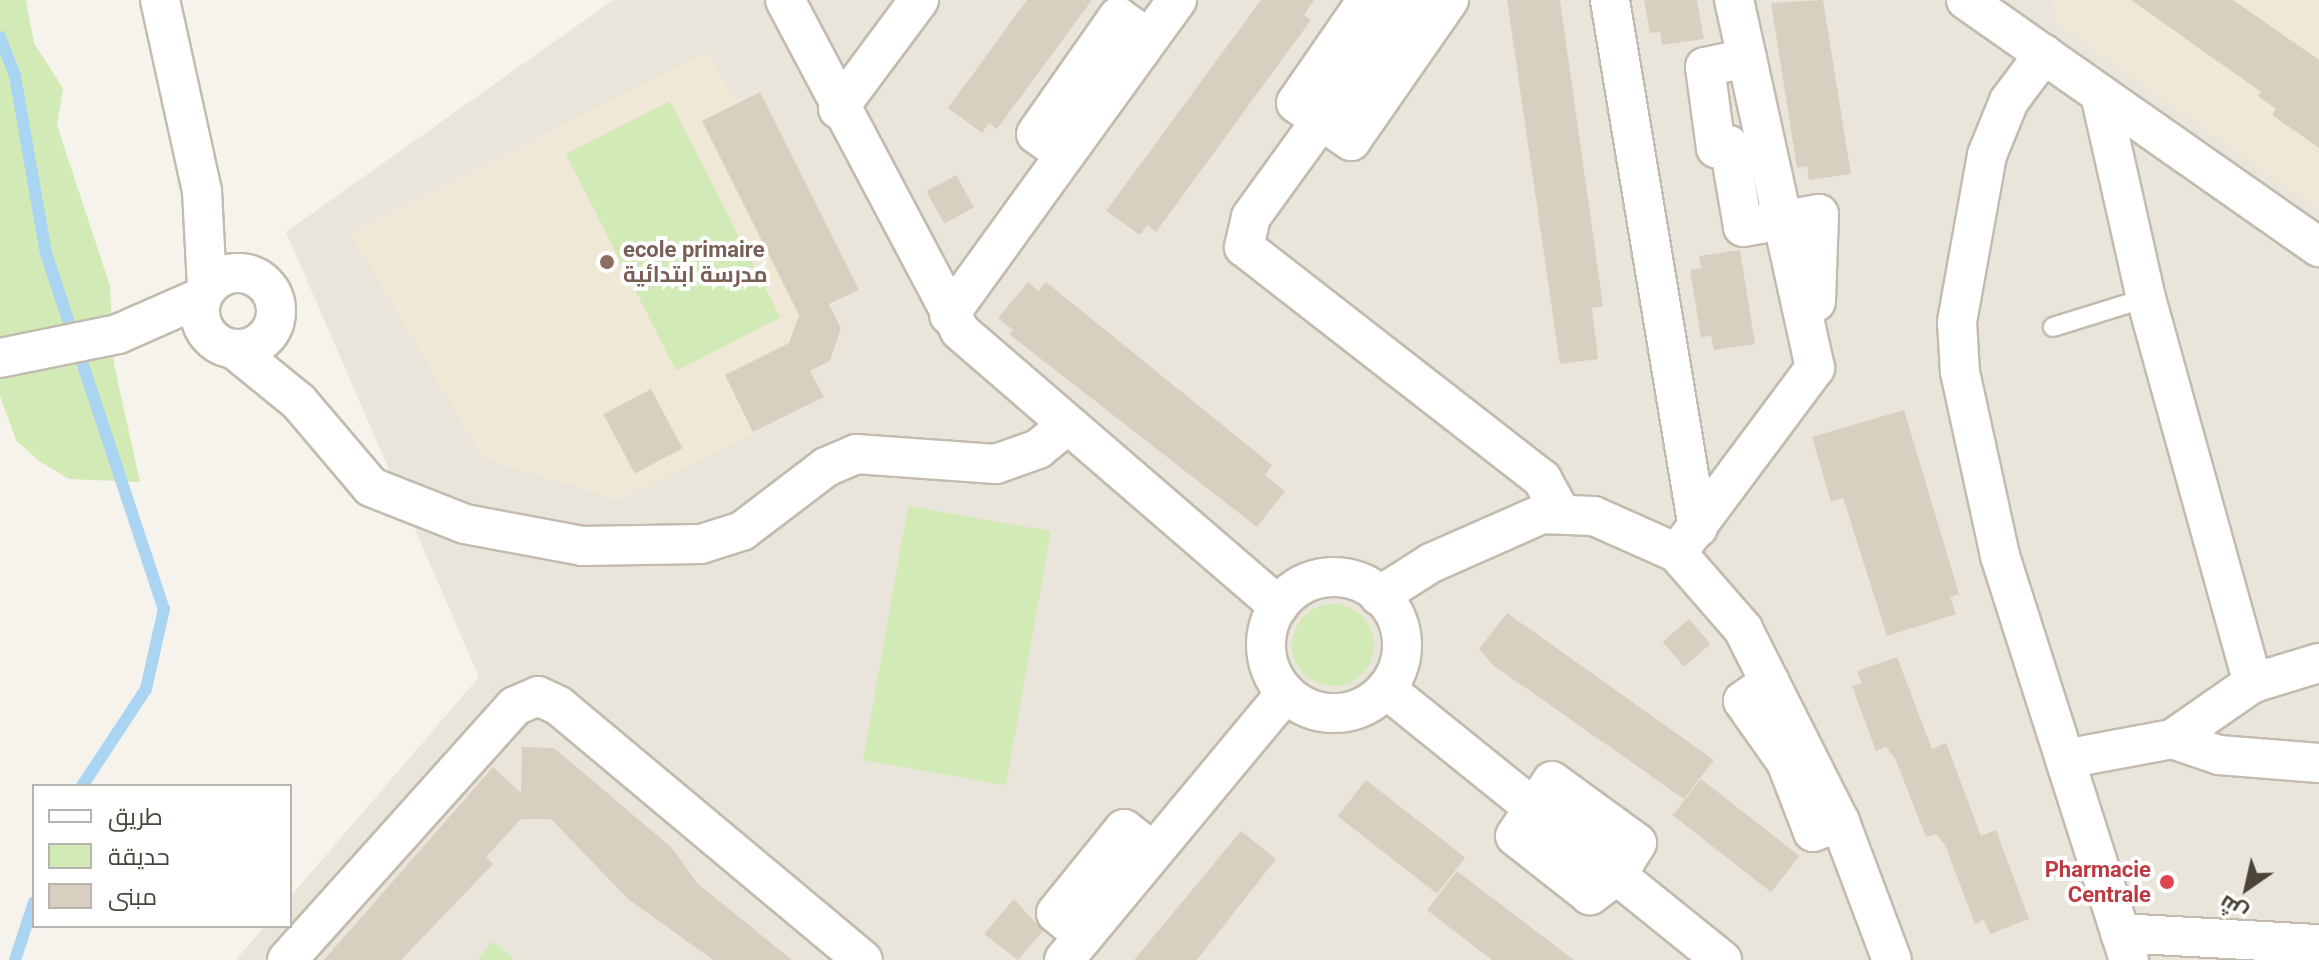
<!DOCTYPE html>
<meta charset="utf-8">
<style>
body{margin:0}
#map{position:relative;width:2319px;height:960px;overflow:hidden;background:#f6f3ec;font-family:Roboto,Cairo,sans-serif}
div>[style]{position:absolute}
[style*='--x']{left:calc(var(--x)*1px);top:calc(var(--y)*1px);width:calc(var(--w)*1px);rotate:calc(var(--a)*1deg)}
.residential>*{inset:0;background:#eae5da}
.education>*{inset:0;background:#efe8d6}
.green>*{inset:0;background:#d2eab5;transform-origin:0 0}
.round{border-radius:50%}
.stream>*{height:12px;margin:-6px;padding:0 6px;transform-origin:6px;border-radius:6px;background:#a9d4f2}
.building>*{inset:0;background:#d8cfc1;transform-origin:0 0}
.roads{filter:drop-shadow(2px 0 #c2bbae) drop-shadow(-2px 0 #c2bbae) drop-shadow(0 2px #c2bbae) drop-shadow(0 -2px #c2bbae)}
.lane>*{height:18px;margin:-9px;padding:0 9px;transform-origin:9px;border-radius:9px;background:#fff}
.street>*{height:38px;margin:-19px;padding:0 19px;transform-origin:19px;border-radius:19px;background:#fff}
.street>.ring{margin:-19px;padding:0;box-sizing:content-box;background:none;border:38px solid #fff;border-radius:50%}
.dots>*{width:22px;height:22px;translate:-50% -50%;box-sizing:border-box;border:4px solid #fff;border-radius:50%}
span{translate:-50% -50%;white-space:nowrap;text-align:center;line-height:1.15;-webkit-text-stroke:8px #fff;paint-order:stroke}
.education-label{font-size:22px;color:#785e54;font-weight:700}
.left{translate:0 -50%;text-align:left}
.health-label{font-size:22px;color:#be3a42;font-weight:700}
.right{translate:-100% -50%;text-align:right}
.legend{position:absolute;left:32px;top:784px;width:260px;height:144px;box-sizing:border-box;background:#fff;border:2px solid #b7b4b0;margin:0;padding:10px 14px;list-style:none;font-size:24px;color:#4b4439}
.legend li{display:flex;align-items:center;gap:16px;height:40px}
.legend b{width:40px;border:2px solid #b7b4b0}
.north{position:absolute;left:2207px;top:848px;width:80px;height:80px;-webkit-text-stroke:6px #fff;paint-order:stroke;rotate:214deg;font-size:22px;font-weight:700;line-height:32px;text-align:center;color:#4b4439}
.north::after{content:'';display:block;margin:auto;width:28px;height:36px;background:#4b4439;clip-path:polygon(50% 0,100% 100%,50% 72%,0 100%)}
</style>
<div id="map">
<div class="residential">
<div style="clip-path:polygon(613px 0,2319px 0,2319px 960px,236px 960px,265px 926px,290px 926px,290px 897px,479px 677px,286px 232px)"></div>
</div>
<div class="education">
<div style="clip-path:polygon(2052px 0,2319px 0,2319px 210px,2058px 23px)"></div>
<div style="clip-path:polygon(707px 52px,736px 103px,761px 91px,860px 290px,831px 305px,843px 328px,832px 362px,812px 372px,825px 398px,619px 499px,483px 458px,351px 233px)"></div>
</div>
<div class="green">
<div style="clip-path:polygon(0 0,26px 0,34px 43px,63px 88px,57px 125px,110px 286px,114px 364px,140px 482px,69px 479px,39px 461px,16px 440px,0 396px)"></div>
<div style="left:670px;top:101px;width:243px;height:117px;rotate:63deg"></div>
<div style="left:908px;top:506px;width:145px;height:258px;rotate:10deg"></div>
<div class="round" style="left:1292px;top:604px;width:82px;height:82px"></div>
<div style="clip-path:polygon(493px 941px,513px 958px,511px 960px,477px 960px)"></div>
</div>
<div class="stream">
<div style="--x:0;--y:37;--w:42;--a:69"></div>
<div style="--x:15;--y:76;--w:180;--a:80.1"></div>
<div style="--x:46;--y:253;--w:375;--a:71.7"></div>
<div style="--x:164;--y:609;--w:82;--a:102.7"></div>
<div style="--x:146;--y:689;--w:116;--a:123.4"></div>
<div style="--x:15;--y:960;--w:61;--a:-71.9"></div>
</div>
<div class="building">
<div style="clip-path:polygon(1027px 0,1092px 0,997px 129px,989px 123px,982px 133px,948px 108px)"></div>
<div style="clip-path:polygon(1261px 0,1314px 0,1304px 15px,1311px 20px,1156px 232px,1147px 225px,1140px 235px,1106px 211px)"></div>
<div style="clip-path:polygon(1507px 0,1560px 0,1603px 306px,1592px 308px,1598px 359px,1560px 364px)"></div>
<div style="clip-path:polygon(1644px 0,1697px 0,1704px 39px,1662px 45px,1660px 32px,1650px 33px)"></div>
<div style="clip-path:polygon(1823px 0,1851px 174px,1809px 180px,1807px 166px,1797px 168px,1771px 3px)"></div>
<div style="clip-path:polygon(2131px 0,2233px 0,2319px 60px,2319px 148px,2272px 115px,2276px 109px,2258px 96px,2261px 92px)"></div>
<div style="clip-path:polygon(760px 92px,859px 290px,829px 304px,841px 328px,830px 361px,810px 371px,824px 397px,753px 432px,725px 375px,789px 343px,799px 315px,702px 121px)"></div>
<div style="left:956px;top:175px;width:37px;height:34px;rotate:61deg"></div>
<div style="clip-path:polygon(1740px 250px,1755px 344px,1714px 350px,1711px 336px,1701px 337px,1690px 270px,1701px 268px,1699px 256px)"></div>
<div style="clip-path:polygon(1028px 282px,1038px 291px,1046px 282px,1272px 465px,1265px 475px,1285px 491px,1257px 527px,1009px 334px,1013px 330px,998px 318px)"></div>
<div style="left:651px;top:389px;width:67px;height:54px;rotate:62deg"></div>
<div style="clip-path:polygon(1904px 410px,1959px 594px,1950px 597px,1956px 614px,1887px 636px,1843px 498px,1831px 502px,1812px 437px)"></div>
<div style="clip-path:polygon(1507px 613px,1714px 760px,1684px 799px,1493px 665px,1479px 649px)"></div>
<div style="left:1689px;top:619px;width:33px;height:35px;rotate:49deg"></div>
<div style="clip-path:polygon(1897px 657px,1932px 749px,1946px 743px,1981px 836px,1996px 830px,2029px 919px,1990px 934px,1984px 920px,1975px 924px,1945px 845px,1936px 834px,1926px 837px,1895px 758px,1886px 747px,1876px 751px,1852px 686px,1862px 683px,1857px 671px)"></div>
<div style="clip-path:polygon(522px 747px,554px 748px,671px 847px,698px 884px,792px 960px,713px 960px,628px 899px,551px 819px,521px 819px,486px 857px,493px 864px,401px 960px,324px 960px,493px 767px,521px 793px)"></div>
<div style="left:1701px;top:779px;width:125px;height:46px;rotate:38deg"></div>
<div style="left:1366px;top:780px;width:126px;height:46px;rotate:38deg"></div>
<div style="clip-path:polygon(1241px 831px,1276px 859px,1197px 960px,1134px 960px)"></div>
<div style="clip-path:polygon(1457px 871px,1574px 960px,1492px 960px,1427px 910px)"></div>
<div style="clip-path:polygon(1014px 899px,1043px 931px,1018px 960px,984px 934px)"></div>
</div>
<div class="roads">
<div class="lane">
<div style="--x:2053;--y:327;--w:97;--a:-17.3"></div>
</div>
<div class="street">
<div style="--x:160;--y:0;--w:196;--a:77.6"></div>
<div style="--x:202;--y:191;--w:97;--a:87"></div>
<div style="--x:785;--y:0;--w:374;--a:62.1"></div>
<div style="--x:960;--y:331;--w:421;--a:40.8"></div>
<div style="--x:1367;--y:0;--w:125;--a:124.6"></div>
<div style="--x:1296;--y:103;--w:67;--a:34.6"></div>
<div style="--x:1351;--y:141;--w:172;--a:-55.2"></div>
<div style="--x:1408;--y:0;--w:268;--a:125.9"></div>
<div style="--x:1251;--y:217;--w:31;--a:103"></div>
<div style="--x:1244;--y:247;--w:378;--a:37.9"></div>
<div style="--x:1542;--y:479;--w:38;--a:61"></div>
<div style="--x:1610;--y:0;--w:535;--a:80.54"></div>
<div style="--x:1966;--y:0;--w:431;--a:35"></div>
<div style="--x:2044;--y:54;--w:59;--a:126.7"></div>
<div style="--x:2009;--y:101;--w:58;--a:112.2"></div>
<div style="--x:1987;--y:155;--w:170;--a:100.2"></div>
<div style="--x:1957;--y:322;--w:50;--a:86.6"></div>
<div style="--x:1960;--y:372;--w:188;--a:77.7"></div>
<div style="--x:2000;--y:556;--w:424;--a:72.3"></div>
<div style="--x:1747;--y:58;--w:43;--a:167.9"></div>
<div style="--x:1705;--y:67;--w:82;--a:82.3"></div>
<div style="--x:1716;--y:148;--w:13;--a:-13"></div>
<div style="--x:1729;--y:145;--w:83;--a:80.3"></div>
<div style="--x:1743;--y:227;--w:77;--a:-9.7"></div>
<div style="--x:1819;--y:214;--w:88;--a:92"></div>
<div style="--x:2100;--y:94;--w:209;--a:77.3"></div>
<div style="--x:2146;--y:298;--w:400;--a:74.5"></div>
<div style="--x:838;--y:109;--w:136;--a:-53.4"></div>
<div style="--x:1064;--y:154;--w:34;--a:-144"></div>
<div style="--x:1036;--y:134;--w:143;--a:-55"></div>
<div style="--x:1118;--y:17;--w:37;--a:35"></div>
<div class="ring" style="left:200px;top:273px;width:38px;height:38px"></div>
<div style="--x:949;--y:315;--w:389;--a:-54.1"></div>
<div style="--x:234;--y:349;--w:84;--a:39.2"></div>
<div style="--x:299;--y:402;--w:111;--a:49.7"></div>
<div style="--x:371;--y:487;--w:101;--a:21.5"></div>
<div style="--x:465;--y:524;--w:119;--a:10.6"></div>
<div style="--x:582;--y:546;--w:119;--a:-1"></div>
<div style="--x:701;--y:544;--w:43;--a:-17.6"></div>
<div style="--x:742;--y:531;--w:106;--a:-37.3"></div>
<div style="--x:826;--y:467;--w:33;--a:-23"></div>
<div style="--x:856;--y:454;--w:140;--a:4.1"></div>
<div style="--x:996;--y:464;--w:45;--a:-19.7"></div>
<div style="--x:1038;--y:449;--w:38;--a:-39"></div>
<div style="--x:0;--y:358;--w:120;--a:-11.5"></div>
<div style="--x:118;--y:334;--w:92;--a:-23.8"></div>
<div style="--x:1677;--y:553;--w:231;--a:-53.3"></div>
<div style="--x:1815;--y:368;--w:377;--a:-102.4"></div>
<div class="ring" style="left:1266px;top:577px;width:98px;height:98px"></div>
<div style="--x:1379;--y:596;--w:62;--a:-32.4"></div>
<div style="--x:1431;--y:563;--w:121;--a:-23.8"></div>
<div style="--x:1542;--y:514;--w:52;--a:2.2"></div>
<div style="--x:1594;--y:516;--w:91;--a:24"></div>
<div style="--x:1677;--y:553;--w:101;--a:49"></div>
<div style="--x:1743;--y:629;--w:216;--a:63.3"></div>
<div style="--x:1840;--y:822;--w:147;--a:69.4"></div>
<div style="--x:1770;--y:682;--w:33;--a:145"></div>
<div style="--x:1743;--y:701;--w:75;--a:54.8"></div>
<div style="--x:1786;--y:762;--w:75;--a:68.9"></div>
<div style="--x:1813;--y:832;--w:29;--a:-20"></div>
<div style="--x:1386;--y:689;--w:432;--a:38.9"></div>
<div style="--x:2172;--y:739;--w:50;--a:18.8"></div>
<div style="--x:2219;--y:755;--w:100;--a:4.6"></div>
<div style="--x:2065;--y:759;--w:109;--a:-10.6"></div>
<div style="--x:2172;--y:739;--w:98;--a:-34.7"></div>
<div style="--x:2253;--y:683;--w:69;--a:-16.9"></div>
<div style="--x:1552;--y:781;--w:105;--a:36.1"></div>
<div style="--x:1637;--y:843;--w:38;--a:122"></div>
<div style="--x:1617;--y:875;--w:34;--a:143"></div>
<div style="--x:1590;--y:895;--w:95;--a:-141.8"></div>
<div style="--x:1515;--y:836;--w:66;--a:-56.1"></div>
<div style="--x:2120;--y:933;--w:199;--a:3.2"></div>
<div style="--x:1084;--y:936;--w:36;--a:-141"></div>
<div style="--x:1056;--y:913;--w:108;--a:-51"></div>
<div style="--x:1124;--y:829;--w:37;--a:38"></div>
<div style="--x:287;--y:960;--w:341;--a:-48.1"></div>
<div style="--x:515;--y:706;--w:25;--a:-23"></div>
<div style="--x:538;--y:696;--w:23;--a:25"></div>
<div style="--x:559;--y:706;--w:396;--a:39.9"></div>
<div style="--x:1064;--y:960;--w:347;--a:-50.3"></div>
</div>
</div>
<div class="dots">
<div style="left:607px;top:262px;background:#8d6e63"></div>
<div style="left:2167px;top:882px;background:#e0444e"></div>
</div>
<div class="education-label">
<span class="left" style="left:623px;top:262px">ecole primaire<br>مدرسة ابتدائية</span>
</div>
<div class="health-label">
<span class="right" style="left:2151px;top:882px">Pharmacie<br>Centrale</span>
</div>
<ul class="legend">
<li><b style="height:10px;background:#fff"></b>طريق</li>
<li><b style="height:22px;background:#d2eab5"></b>حديقة</li>
<li><b style="height:22px;background:#d8cfc1"></b>مبنى</li>
</ul>
<div class="north">ش</div>
</div>
